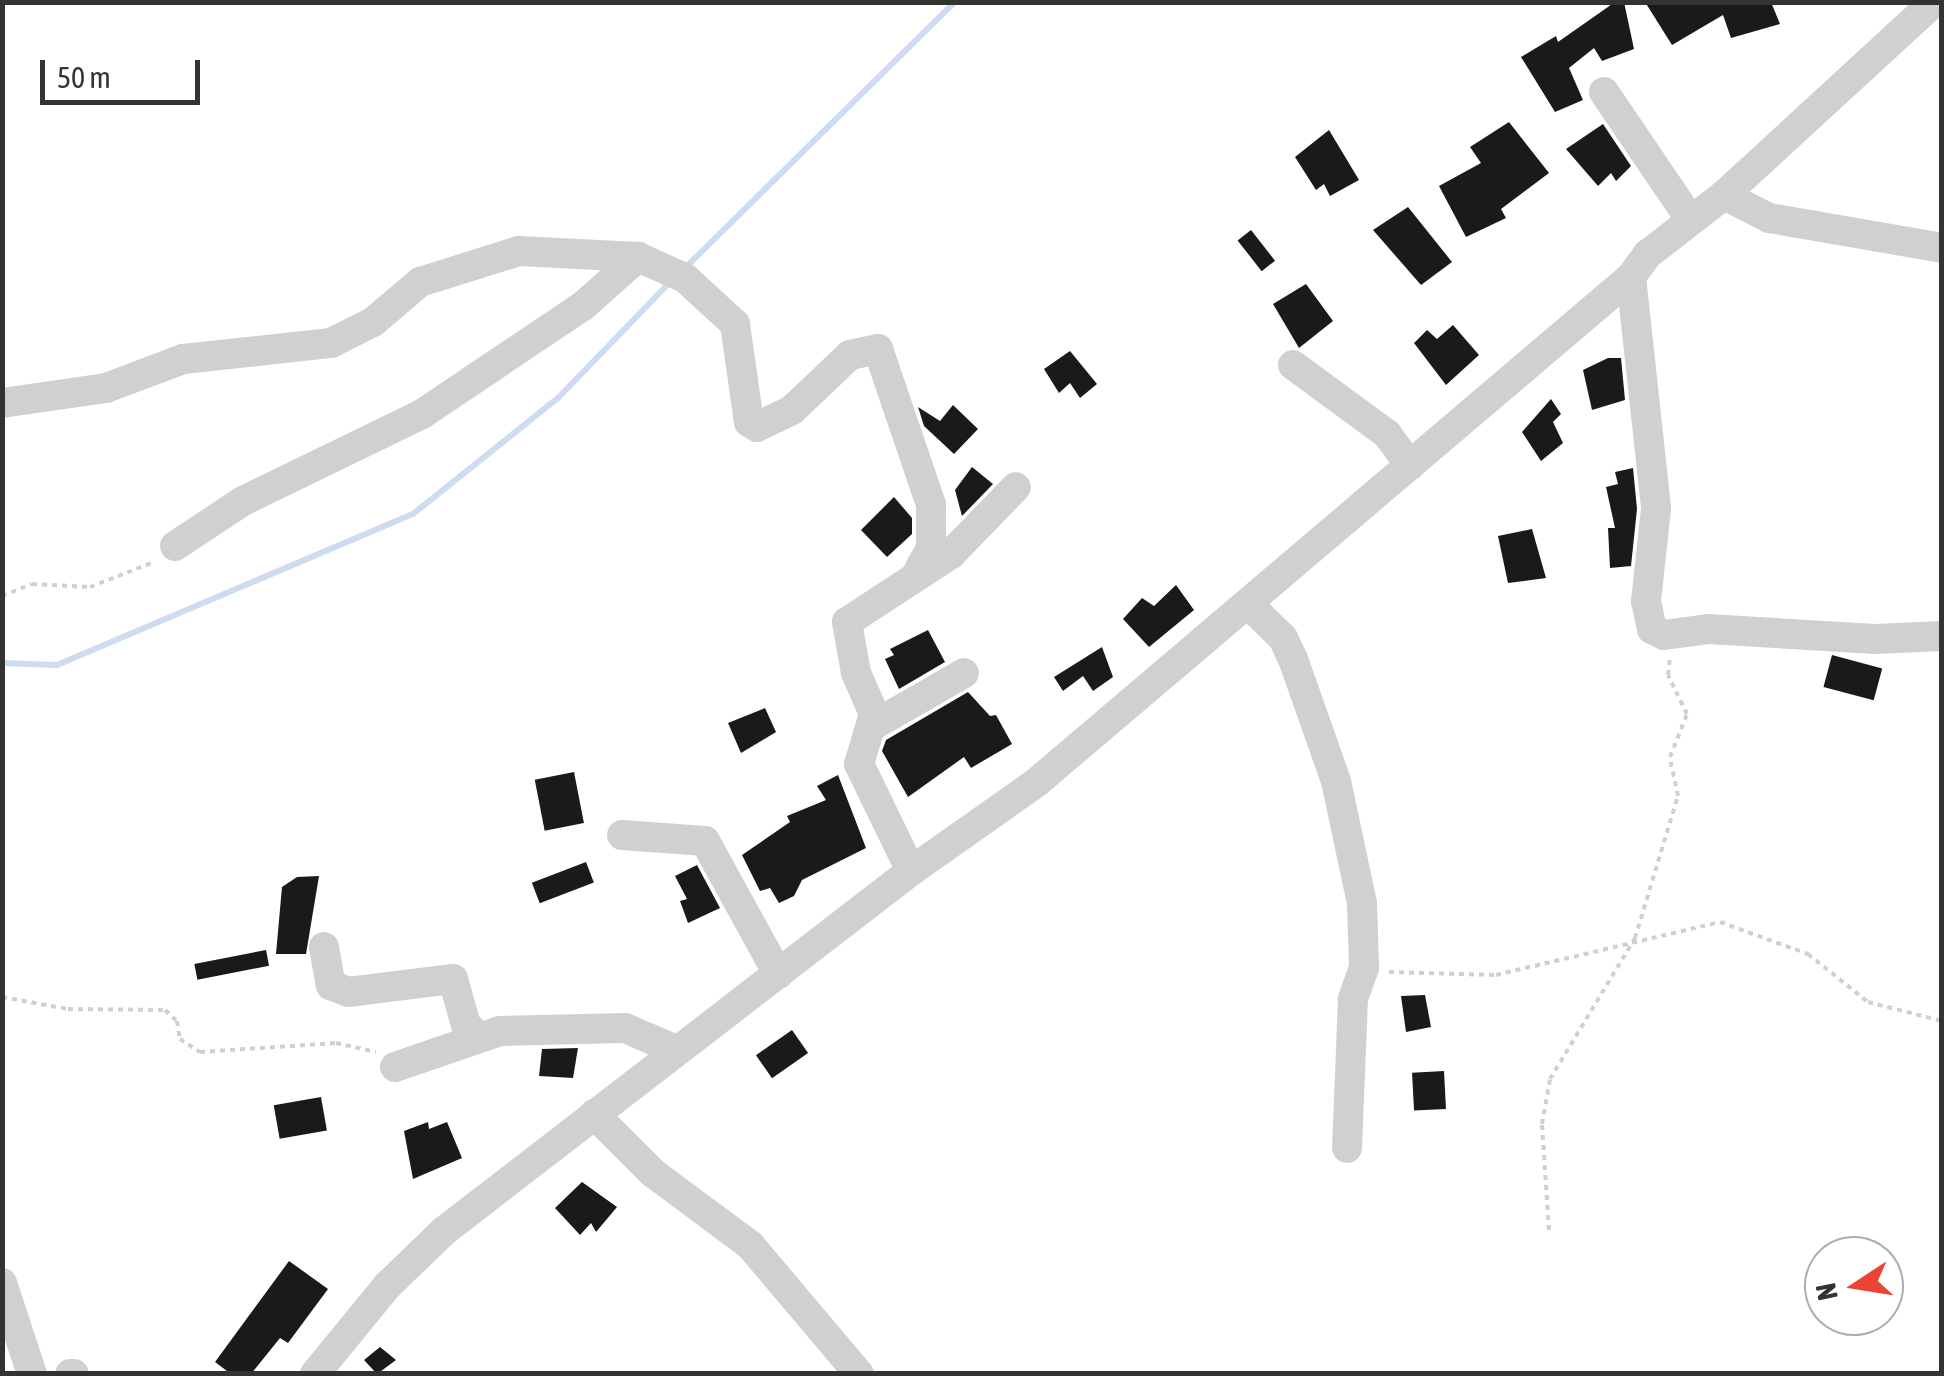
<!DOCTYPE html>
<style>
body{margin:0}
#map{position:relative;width:1944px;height:1376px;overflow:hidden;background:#fff;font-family:"Asap Condensed",sans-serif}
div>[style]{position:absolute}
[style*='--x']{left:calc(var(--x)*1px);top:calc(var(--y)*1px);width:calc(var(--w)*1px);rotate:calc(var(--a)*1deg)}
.stream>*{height:6px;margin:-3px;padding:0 3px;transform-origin:3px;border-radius:3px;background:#cddcef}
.building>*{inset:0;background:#1a1a1a;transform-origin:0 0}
.path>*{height:4px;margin-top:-2px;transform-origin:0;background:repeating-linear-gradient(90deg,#d0d0d0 0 5px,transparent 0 10px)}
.minor>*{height:30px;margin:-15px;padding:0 15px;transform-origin:15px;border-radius:15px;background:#d0d0d0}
span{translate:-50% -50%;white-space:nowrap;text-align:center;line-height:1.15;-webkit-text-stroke:10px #fff;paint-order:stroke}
.frame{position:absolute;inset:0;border:5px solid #333;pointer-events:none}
.north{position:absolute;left:1804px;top:1236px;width:100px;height:100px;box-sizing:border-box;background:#fff;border:2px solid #adadad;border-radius:50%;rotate:258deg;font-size:28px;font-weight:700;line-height:40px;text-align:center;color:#333}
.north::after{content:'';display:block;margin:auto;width:35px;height:45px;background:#ec4433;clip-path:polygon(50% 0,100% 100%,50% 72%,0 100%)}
.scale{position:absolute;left:40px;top:60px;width:160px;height:45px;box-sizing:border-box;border:5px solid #333;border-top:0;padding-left:12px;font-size:30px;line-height:35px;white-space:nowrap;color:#333;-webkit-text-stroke:8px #fff;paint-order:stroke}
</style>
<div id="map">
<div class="stream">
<div style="--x:685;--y:268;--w:379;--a:-44.6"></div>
<div style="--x:2;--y:663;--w:55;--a:2.1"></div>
<div style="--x:57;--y:665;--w:387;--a:-23"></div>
<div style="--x:413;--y:514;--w:187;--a:-38.7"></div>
<div style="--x:559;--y:397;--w:163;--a:-46"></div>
</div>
<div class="building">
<div style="clip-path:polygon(1615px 2px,1624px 2px,1634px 49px,1602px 61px,1594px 48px,1569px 68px,1583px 100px,1555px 112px,1521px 57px,1556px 36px,1558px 42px)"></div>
<div style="clip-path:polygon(1645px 2px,1771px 2px,1780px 24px,1731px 38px,1723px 15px,1672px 45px)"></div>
<div style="clip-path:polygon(1509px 122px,1549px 173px,1501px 209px,1506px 218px,1466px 237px,1439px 186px,1481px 163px,1470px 147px)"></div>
<div style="clip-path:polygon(1603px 124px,1631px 166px,1616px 181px,1611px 173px,1598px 186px,1566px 149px)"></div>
<div style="clip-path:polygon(1329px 130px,1359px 180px,1330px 196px,1324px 184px,1316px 190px,1295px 157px)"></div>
<div style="clip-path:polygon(1408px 207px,1452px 262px,1421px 285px,1373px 230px)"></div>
<div style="left:1251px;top:230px;width:39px;height:17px;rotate:52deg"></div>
<div style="clip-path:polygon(1306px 284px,1333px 321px,1299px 348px,1273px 304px)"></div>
<div style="clip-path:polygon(1453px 325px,1479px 355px,1446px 385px,1414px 343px,1427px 330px,1437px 339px)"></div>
<div style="clip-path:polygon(1070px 351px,1097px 384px,1080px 398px,1070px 383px,1059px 393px,1044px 369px)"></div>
<div style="clip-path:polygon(1608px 358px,1621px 358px,1625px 400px,1592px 410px,1583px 370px)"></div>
<div style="clip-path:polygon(1551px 399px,1561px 414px,1553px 422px,1563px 443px,1541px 461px,1522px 432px)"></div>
<div style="clip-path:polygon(953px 405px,978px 429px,954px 454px,924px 426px,918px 407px,940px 421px)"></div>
<div style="clip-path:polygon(972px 467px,993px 484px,962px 516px,955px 490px)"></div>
<div style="clip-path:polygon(1633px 468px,1637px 509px,1631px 566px,1610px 568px,1608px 528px,1615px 528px,1606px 487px,1618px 484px,1615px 472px)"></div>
<div style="clip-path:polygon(894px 497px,912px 518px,912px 534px,887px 557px,861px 530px)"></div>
<div style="clip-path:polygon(1532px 529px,1546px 578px,1508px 583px,1498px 536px)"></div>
<div style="clip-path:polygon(1176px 585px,1194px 610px,1149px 647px,1123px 619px,1142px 598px,1154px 606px)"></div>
<div style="clip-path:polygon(928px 630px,945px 662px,899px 689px,885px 659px,894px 655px,890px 649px)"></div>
<div style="clip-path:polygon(1102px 647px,1113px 677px,1093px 691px,1083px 676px,1063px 691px,1054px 677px)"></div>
<div style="left:1832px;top:655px;width:52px;height:33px;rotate:15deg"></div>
<div style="clip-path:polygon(968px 692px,990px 716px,996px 715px,1012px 744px,971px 768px,964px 757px,908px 797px,882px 751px,886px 740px)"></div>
<div style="clip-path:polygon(765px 708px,776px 732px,741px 753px,728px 723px)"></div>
<div style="left:574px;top:772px;width:52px;height:40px;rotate:79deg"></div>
<div style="clip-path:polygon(838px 775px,866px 848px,802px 880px,794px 896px,779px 903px,770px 888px,760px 891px,742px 855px,790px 822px,787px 816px,826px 800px,817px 786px)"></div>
<div style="left:586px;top:862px;width:22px;height:58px;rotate:69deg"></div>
<div style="clip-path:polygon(697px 865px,720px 908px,688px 923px,680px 901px,687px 899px,675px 876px)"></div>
<div style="clip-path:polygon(319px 876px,306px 954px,276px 954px,282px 887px,297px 877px)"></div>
<div style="left:266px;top:950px;width:16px;height:73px;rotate:79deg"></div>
<div style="clip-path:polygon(1425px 995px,1431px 1027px,1406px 1032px,1401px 996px)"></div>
<div style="left:792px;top:1030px;width:28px;height:44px;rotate:55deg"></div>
<div style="clip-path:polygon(578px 1048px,573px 1078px,539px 1076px,542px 1049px)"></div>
<div style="left:1444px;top:1071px;width:38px;height:32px;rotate:87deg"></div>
<div style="left:321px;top:1097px;width:34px;height:48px;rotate:80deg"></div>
<div style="clip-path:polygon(428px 1122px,429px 1129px,447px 1122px,462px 1158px,413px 1179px,404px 1131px)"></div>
<div style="clip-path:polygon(582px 1182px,617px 1207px,596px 1232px,591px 1223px,580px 1235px,555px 1208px)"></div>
<div style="clip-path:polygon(289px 1261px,328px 1289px,288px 1343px,280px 1338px,251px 1374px,231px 1374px,215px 1362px)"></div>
<div style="clip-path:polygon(380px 1347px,396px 1360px,377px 1374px,364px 1360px)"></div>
</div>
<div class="path">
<div style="--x:2;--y:596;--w:32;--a:-22"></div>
<div style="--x:32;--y:584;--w:58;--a:3"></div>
<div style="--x:90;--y:587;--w:69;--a:-21.3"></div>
<div style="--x:1389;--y:972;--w:107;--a:1.6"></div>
<div style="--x:1496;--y:975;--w:230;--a:-13.3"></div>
<div style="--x:1720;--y:922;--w:94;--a:20"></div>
<div style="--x:1808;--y:954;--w:77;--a:38.7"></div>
<div style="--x:1868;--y:1002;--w:76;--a:14.4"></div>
<div style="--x:2;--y:997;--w:67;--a:10.3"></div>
<div style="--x:68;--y:1009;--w:97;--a:0.6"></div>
<div style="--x:165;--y:1010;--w:16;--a:43"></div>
<div style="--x:177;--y:1021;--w:18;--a:81"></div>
<div style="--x:180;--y:1039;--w:24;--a:33"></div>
<div style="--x:200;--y:1052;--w:136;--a:-3.8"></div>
<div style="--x:336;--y:1043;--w:41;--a:12.7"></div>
<div style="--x:1549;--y:1230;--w:106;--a:-93.8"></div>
<div style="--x:1542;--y:1124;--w:46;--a:-79.9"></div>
<div style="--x:1550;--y:1079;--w:165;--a:-58.9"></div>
<div style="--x:1635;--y:938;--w:148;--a:-73.2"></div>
<div style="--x:1678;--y:796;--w:40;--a:-102"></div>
<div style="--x:1670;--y:757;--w:46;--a:-68.4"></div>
<div style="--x:1687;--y:714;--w:43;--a:-116"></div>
<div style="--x:1668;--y:675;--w:18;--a:-84"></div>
</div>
<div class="minor">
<div style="--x:1604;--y:92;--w:153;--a:55.9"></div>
<div style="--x:1724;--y:195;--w:51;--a:27.1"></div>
<div style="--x:1769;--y:218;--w:176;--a:9.8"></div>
<div style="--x:1631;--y:277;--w:233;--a:83.8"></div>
<div style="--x:1656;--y:509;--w:93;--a:96.2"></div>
<div style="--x:1646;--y:601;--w:29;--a:78"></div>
<div style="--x:1652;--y:629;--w:13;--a:27"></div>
<div style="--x:1664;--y:635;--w:44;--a:-7.8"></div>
<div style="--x:1708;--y:629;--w:167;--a:3.4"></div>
<div style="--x:1875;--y:639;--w:67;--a:-2.6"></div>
<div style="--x:1293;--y:365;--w:117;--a:36.3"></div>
<div style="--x:1387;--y:434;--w:39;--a:54"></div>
<div style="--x:2;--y:403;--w:105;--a:-8.2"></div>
<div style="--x:106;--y:388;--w:82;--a:-20.6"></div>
<div style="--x:183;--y:359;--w:149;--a:-6.2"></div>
<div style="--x:331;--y:343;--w:47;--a:-26.6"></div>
<div style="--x:373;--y:322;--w:62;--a:-40.4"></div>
<div style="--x:420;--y:282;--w:104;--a:-17.4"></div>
<div style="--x:519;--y:251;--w:119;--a:2.9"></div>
<div style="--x:638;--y:257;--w:51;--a:24.1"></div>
<div style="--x:685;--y:278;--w:68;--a:42.6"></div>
<div style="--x:735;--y:324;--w:99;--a:81.9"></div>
<div style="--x:749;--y:422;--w:9;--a:32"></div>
<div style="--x:757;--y:427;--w:39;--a:-26"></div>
<div style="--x:792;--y:410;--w:80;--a:-43.5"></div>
<div style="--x:850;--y:355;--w:29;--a:-12"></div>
<div style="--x:878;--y:349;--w:165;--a:71.2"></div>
<div style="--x:931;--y:505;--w:43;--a:90"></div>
<div style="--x:931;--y:548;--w:25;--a:119"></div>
<div style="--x:175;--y:546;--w:82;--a:-33.5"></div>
<div style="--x:243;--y:501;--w:199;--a:-25.9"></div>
<div style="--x:422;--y:414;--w:194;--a:-33.9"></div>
<div style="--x:583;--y:306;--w:74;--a:-41.7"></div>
<div style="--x:1249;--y:605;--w:47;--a:44.1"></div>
<div style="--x:1283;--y:638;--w:23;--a:65"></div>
<div style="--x:1293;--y:659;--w:129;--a:70.6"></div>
<div style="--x:1336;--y:781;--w:125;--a:78"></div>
<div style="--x:1362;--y:903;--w:65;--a:88.2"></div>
<div style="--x:1364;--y:968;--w:33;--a:110"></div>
<div style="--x:1353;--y:999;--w:149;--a:92.3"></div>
<div style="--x:872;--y:726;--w:106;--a:-29.9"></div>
<div style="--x:622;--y:835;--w:83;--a:4.1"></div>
<div style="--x:705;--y:841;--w:152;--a:61.2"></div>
<div style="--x:911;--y:871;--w:119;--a:-115.9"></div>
<div style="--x:859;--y:764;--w:52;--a:-73.3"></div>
<div style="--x:874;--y:714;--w:45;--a:-113.7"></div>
<div style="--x:856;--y:673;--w:52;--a:-100"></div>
<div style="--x:847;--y:622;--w:124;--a:-33.2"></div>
<div style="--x:951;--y:554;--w:93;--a:-45.9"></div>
<div style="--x:324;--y:947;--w:39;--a:80"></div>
<div style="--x:331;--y:985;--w:18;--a:22"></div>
<div style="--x:348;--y:992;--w:106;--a:-7.1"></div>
<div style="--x:453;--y:979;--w:48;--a:74.2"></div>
<div style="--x:466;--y:1025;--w:15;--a:42"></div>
<div style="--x:395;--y:1067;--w:111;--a:-18.9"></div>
<div style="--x:500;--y:1031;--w:125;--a:-1.4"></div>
<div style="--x:625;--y:1028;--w:56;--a:23.3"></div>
<div style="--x:594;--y:1114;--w:83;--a:45"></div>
<div style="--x:653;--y:1173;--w:121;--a:36.6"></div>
<div style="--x:750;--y:1245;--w:169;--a:49.8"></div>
<div style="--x:2;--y:1283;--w:96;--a:71.8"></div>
<div style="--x:70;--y:1374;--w:4;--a:0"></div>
<div style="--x:315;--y:1374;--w:114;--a:-50.7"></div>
<div style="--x:387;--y:1286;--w:79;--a:-44"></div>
<div style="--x:444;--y:1231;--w:590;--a:-37.63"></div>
<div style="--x:911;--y:871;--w:154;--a:-35.2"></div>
<div style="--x:1037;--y:782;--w:780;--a:-40.37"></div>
<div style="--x:1631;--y:277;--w:29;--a:-54"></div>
<div style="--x:1648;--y:254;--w:96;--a:-37.8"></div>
<div style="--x:1724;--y:195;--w:285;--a:-42.6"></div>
</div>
<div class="frame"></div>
<div class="north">N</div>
<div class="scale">50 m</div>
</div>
